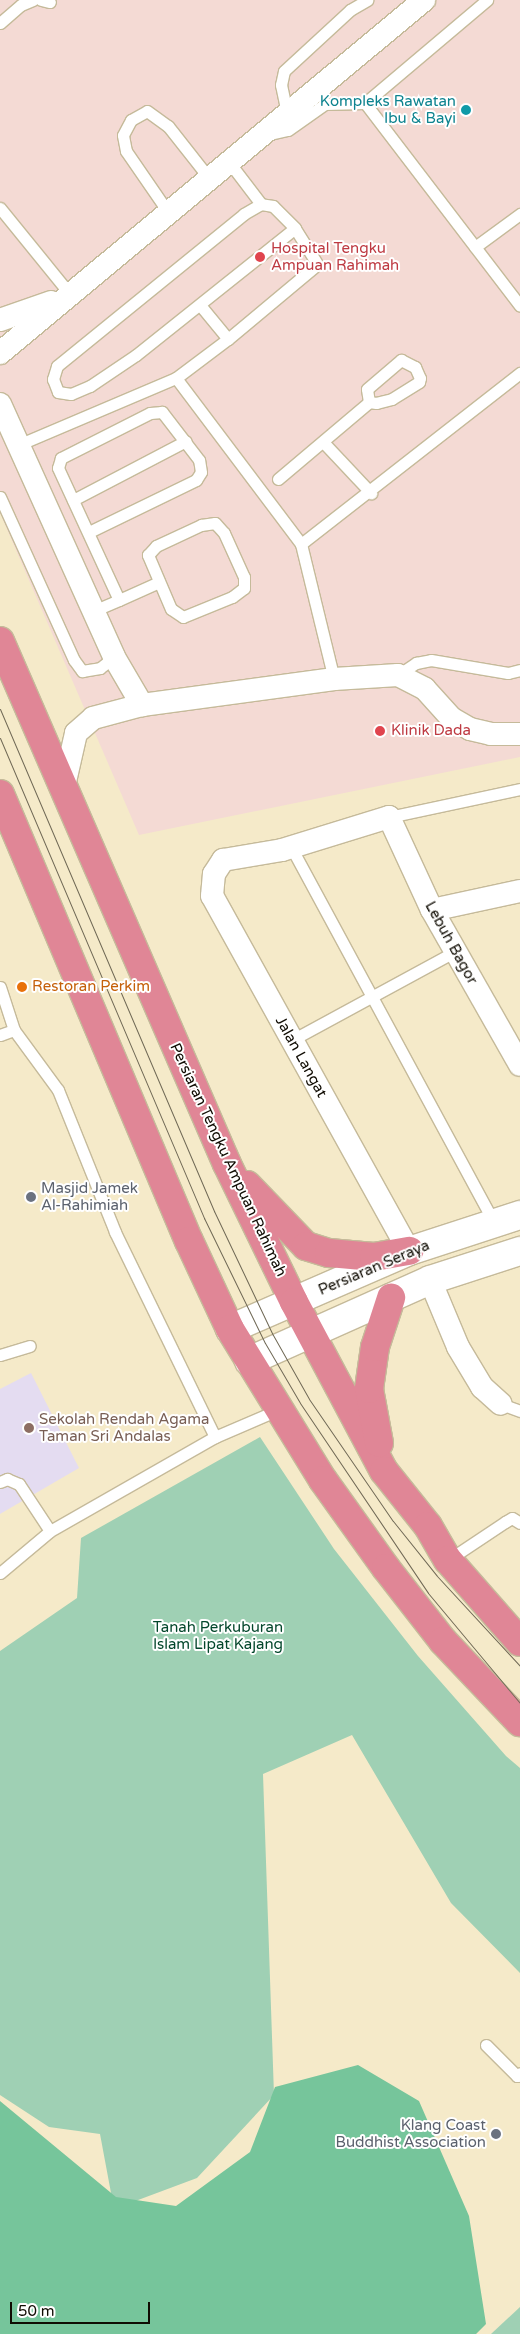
<!DOCTYPE html>
<style>
body{margin:0}
#map{position:relative;width:520px;height:2334px;overflow:hidden;background:#f5eac9;font-family:"Varela Round",sans-serif}
div>[style]{position:absolute}
[style*='--x']{left:calc(var(--x)*1px);top:calc(var(--y)*1px);width:calc(var(--w)*1px);rotate:calc(var(--a)*1deg)}
.education>*{inset:0;background:#e4dcf1}
.medical>*{inset:0;background:#f4dad4}
.green>*{inset:0;background:#9fd0b4}
.forest>*{inset:0;background:#76c59b}
.roads{filter:drop-shadow(1px 0 #c5ba9a) drop-shadow(-1px 0 #c5ba9a) drop-shadow(0 1px #c5ba9a) drop-shadow(0 -1px #c5ba9a)}
.service>*{height:11px;margin:-5.5px;padding:0 5.5px;transform-origin:5.5px;border-radius:5.5px;background:#fff}
.minor>*{height:22px;margin:-11px;padding:0 11px;transform-origin:11px;border-radius:11px;background:#fff}
.secondary>*{height:28px;margin:-14px;padding:0 14px;transform-origin:14px;border-radius:14px;background:#fff}
.trunk>*{height:28px;margin:-14px;padding:0 14px;transform-origin:14px;border-radius:14px;background:#e08696}
.tram>*{height:1px;margin:-0.5px;padding:0 0.5px;transform-origin:0.5px;border-radius:0.5px;background:#706956}
.dots>*{width:14px;height:14px;translate:-50% -50%;box-sizing:border-box;border:2px solid #fff;border-radius:50%}
span{translate:-50% -50%;white-space:nowrap;text-align:center;line-height:1.15;-webkit-text-stroke:4px #fff;paint-order:stroke}
.culture-label{font-size:15px;color:#0d838f}
.right{translate:-100% -50%;text-align:right}
.health-label{font-size:15px;color:#be3a42}
.left{translate:0 -50%;text-align:left}
.street-label{font-size:15px;color:#100c03}
.food-label{font-size:15px;color:#c56008}
.worship-label{font-size:15px;color:#5b616d}
.education-label{font-size:15px;color:#785e54}
.park-label{font-size:15px;color:#04472c}
.scale{position:absolute;left:10px;top:2302px;width:140px;height:22px;box-sizing:border-box;border:2px solid #100c03;border-top:0;padding-left:6px;font-size:15px;line-height:18px;white-space:nowrap;color:#100c03;-webkit-text-stroke:4px #fff;paint-order:stroke}
</style>
<div id="map">
<div class="education">
<div style="clip-path:polygon(31px 1373px,79px 1468px,0 1514px,0 1389px)"></div>
</div>
<div class="medical">
<div style="clip-path:polygon(0 0,520px 0,520px 757px,139px 835px,0 513px)"></div>
</div>
<div class="green">
<div style="clip-path:polygon(260px 1437px,334px 1549px,418px 1656px,506px 1756px,520px 1768px,520px 1973px,451px 1903px,352px 1735px,263px 1774px,274px 2095px,197px 2178px,114px 2209px,100px 2134px,49px 2127px,0 2095px,0 1651px,77px 1598px,81px 1538px)"></div>
<div style="clip-path:polygon(520px 2307px,520px 2334px,491px 2334px)"></div>
</div>
<div class="forest">
<div style="clip-path:polygon(358px 2065px,419px 2101px,469px 2216px,486px 2324px,476px 2334px,0 2334px,0 2101px,116px 2197px,176px 2206px,250px 2152px,275px 2087px)"></div>
</div>
<div class="roads">
<div class="service">
<div style="--x:41;--y:0;--w:9;--a:13"></div>
<div style="--x:0;--y:23;--w:28;--a:-41"></div>
<div style="--x:21;--y:5;--w:13;--a:-23"></div>
<div style="--x:365;--y:103;--w:255;--a:52.6"></div>
<div style="--x:287;--y:113;--w:29;--a:-102"></div>
<div style="--x:281;--y:85;--w:14;--a:-78"></div>
<div style="--x:284;--y:71;--w:90;--a:-42.7"></div>
<div style="--x:350;--y:10;--w:20;--a:-30"></div>
<div style="--x:270;--y:134;--w:18;--a:-13"></div>
<div style="--x:288;--y:130;--w:45;--a:-35.1"></div>
<div style="--x:325;--y:104;--w:40;--a:-1.4"></div>
<div style="--x:365;--y:103;--w:160;--a:-40.2"></div>
<div style="--x:229;--y:162;--w:53;--a:52.7"></div>
<div style="--x:0;--y:208;--w:111;--a:50.9"></div>
<div style="--x:168;--y:212;--w:74;--a:-124.5"></div>
<div style="--x:126;--y:151;--w:16;--a:-101"></div>
<div style="--x:123;--y:135;--w:17;--a:-62"></div>
<div style="--x:131;--y:120;--w:18;--a:-29"></div>
<div style="--x:147;--y:111;--w:26;--a:36"></div>
<div style="--x:168;--y:126;--w:66;--a:51.7"></div>
<div style="--x:475;--y:247;--w:56;--a:-36.3"></div>
<div style="--x:200;--y:305;--w:44;--a:50.5"></div>
<div style="--x:401;--y:360;--w:16;--a:27"></div>
<div style="--x:415;--y:367;--w:12;--a:66"></div>
<div style="--x:420;--y:378;--w:4;--a:104"></div>
<div style="--x:419;--y:382;--w:32;--a:148"></div>
<div style="--x:392;--y:399;--w:16;--a:166"></div>
<div style="--x:376;--y:403;--w:7;--a:-172"></div>
<div style="--x:369;--y:402;--w:13;--a:-99"></div>
<div style="--x:367;--y:389;--w:45;--a:-40.5"></div>
<div style="--x:176;--y:378;--w:208;--a:53"></div>
<div style="--x:301;--y:544;--w:139;--a:76.3"></div>
<div style="--x:324;--y:443;--w:69;--a:46.8"></div>
<div style="--x:18;--y:445;--w:172;--a:-23"></div>
<div style="--x:176;--y:378;--w:65;--a:-36.9"></div>
<div style="--x:228;--y:339;--w:112;--a:-39.9"></div>
<div style="--x:314;--y:267;--w:5;--a:-68"></div>
<div style="--x:316;--y:262;--w:40;--a:-122"></div>
<div style="--x:295;--y:228;--w:31;--a:-135"></div>
<div style="--x:273;--y:206;--w:12;--a:-171"></div>
<div style="--x:261;--y:204;--w:20;--a:150"></div>
<div style="--x:244;--y:214;--w:241;--a:140.9"></div>
<div style="--x:57;--y:366;--w:14;--a:107"></div>
<div style="--x:53;--y:379;--w:14;--a:69"></div>
<div style="--x:58;--y:392;--w:13;--a:9"></div>
<div style="--x:71;--y:394;--w:21;--a:-23"></div>
<div style="--x:90;--y:386;--w:55;--a:-34"></div>
<div style="--x:136;--y:355;--w:203;--a:-38.6"></div>
<div style="--x:278;--y:479;--w:119;--a:-40.2"></div>
<div style="--x:0;--y:497;--w:179;--a:65.6"></div>
<div style="--x:74;--y:660;--w:14;--a:54"></div>
<div style="--x:82;--y:671;--w:18;--a:-9"></div>
<div style="--x:100;--y:668;--w:18;--a:-38"></div>
<div style="--x:73;--y:500;--w:127;--a:-27.6"></div>
<div style="--x:215;--y:523;--w:13;--a:48"></div>
<div style="--x:224;--y:533;--w:48;--a:65.6"></div>
<div style="--x:244;--y:577;--w:11;--a:90"></div>
<div style="--x:244;--y:588;--w:15;--a:143"></div>
<div style="--x:232;--y:597;--w:53;--a:157.8"></div>
<div style="--x:183;--y:617;--w:14;--a:-146"></div>
<div style="--x:171;--y:609;--w:59;--a:-113.1"></div>
<div style="--x:148;--y:555;--w:12;--a:-48"></div>
<div style="--x:156;--y:546;--w:50;--a:-25"></div>
<div style="--x:201;--y:525;--w:14;--a:-8"></div>
<div style="--x:89;--y:532;--w:119;--a:-25.9"></div>
<div style="--x:196;--y:480;--w:9;--a:-58"></div>
<div style="--x:201;--y:472;--w:12;--a:-99"></div>
<div style="--x:199;--y:460;--w:61;--a:-127.6"></div>
<div style="--x:162;--y:412;--w:12;--a:175"></div>
<div style="--x:150;--y:413;--w:100;--a:153.2"></div>
<div style="--x:61;--y:458;--w:10;--a:107"></div>
<div style="--x:58;--y:468;--w:145;--a:65.2"></div>
<div style="--x:119;--y:600;--w:28;--a:157"></div>
<div style="--x:301;--y:544;--w:278;--a:-38"></div>
<div style="--x:119;--y:600;--w:44;--a:-24.2"></div>
<div style="--x:398;--y:675;--w:22;--a:-34"></div>
<div style="--x:416;--y:663;--w:15;--a:-11"></div>
<div style="--x:431;--y:660;--w:78;--a:9.6"></div>
<div style="--x:508;--y:673;--w:12;--a:-14"></div>
<div style="--x:389;--y:817;--w:134;--a:-12.1"></div>
<div style="--x:291;--y:847;--w:427;--a:61.6"></div>
<div style="--x:0;--y:987;--w:45;--a:72"></div>
<div style="--x:14;--y:1030;--w:74;--a:53.7"></div>
<div style="--x:58;--y:1090;--w:153;--a:68.1"></div>
<div style="--x:115;--y:1232;--w:228;--a:64"></div>
<div style="--x:0;--y:1035;--w:15;--a:-20"></div>
<div style="--x:292;--y:1040;--w:187;--a:-28.5"></div>
<div style="--x:0;--y:1355;--w:31;--a:-17"></div>
<div style="--x:501;--y:1404;--w:20;--a:20"></div>
<div style="--x:0;--y:1482;--w:8;--a:-23"></div>
<div style="--x:7;--y:1479;--w:13;--a:23"></div>
<div style="--x:19;--y:1484;--w:56;--a:56.6"></div>
<div style="--x:448;--y:1560;--w:69;--a:-33.7"></div>
<div style="--x:505;--y:1522;--w:8;--a:-30"></div>
<div style="--x:512;--y:1518;--w:9;--a:32"></div>
<div style="--x:0;--y:1573;--w:65;--a:-40"></div>
<div style="--x:50;--y:1531;--w:190;--a:-29.7"></div>
<div style="--x:215;--y:1437;--w:71;--a:-23.3"></div>
<div style="--x:486;--y:2045;--w:44;--a:45"></div>
<div style="--x:517;--y:2076;--w:4;--a:-45"></div>
</div>
<div class="minor">
<div style="--x:0;--y:320;--w:54;--a:-19.4"></div>
<div style="--x:0;--y:353;--w:552;--a:-39.78"></div>
<div style="--x:0;--y:404;--w:277;--a:65.7"></div>
<div style="--x:114;--y:657;--w:56;--a:59.7"></div>
<div style="--x:64;--y:786;--w:54;--a:-77.2"></div>
<div style="--x:76;--y:733;--w:23;--a:-41"></div>
<div style="--x:93;--y:718;--w:51;--a:-14.9"></div>
<div style="--x:142;--y:705;--w:194;--a:-7.7"></div>
<div style="--x:334;--y:679;--w:64;--a:-3.6"></div>
<div style="--x:398;--y:675;--w:30;--a:27"></div>
<div style="--x:425;--y:689;--w:39;--a:48"></div>
<div style="--x:451;--y:718;--w:22;--a:30"></div>
<div style="--x:470;--y:729;--w:22;--a:13"></div>
<div style="--x:491;--y:734;--w:29;--a:0"></div>
<div style="--x:432;--y:910;--w:90;--a:-12.2"></div>
<div style="--x:409;--y:1251;--w:406;--a:-119"></div>
<div style="--x:212;--y:896;--w:22;--a:-85"></div>
<div style="--x:214;--y:874;--w:17;--a:-57"></div>
<div style="--x:223;--y:860;--w:60;--a:-9.6"></div>
<div style="--x:282;--y:850;--w:112;--a:-17.1"></div>
<div style="--x:389;--y:817;--w:102;--a:65.2"></div>
<div style="--x:432;--y:910;--w:178;--a:60.4"></div>
<div style="--x:430;--y:1280;--w:73;--a:67.3"></div>
<div style="--x:458;--y:1347;--w:47;--a:59"></div>
<div style="--x:482;--y:1387;--w:25;--a:42"></div>
</div>
<div class="secondary">
<div style="--x:230;--y:1329;--w:195;--a:-23.5"></div>
<div style="--x:409;--y:1251;--w:117;--a:-18"></div>
<div style="--x:249;--y:1361;--w:198;--a:-24.1"></div>
<div style="--x:430;--y:1280;--w:95;--a:-17.9"></div>
</div>
<div class="trunk">
<div style="--x:0;--y:641;--w:570;--a:66.54"></div>
<div style="--x:227;--y:1164;--w:153;--a:64.1"></div>
<div style="--x:294;--y:1302;--w:191;--a:62"></div>
<div style="--x:384;--y:1471;--w:70;--a:51.3"></div>
<div style="--x:428;--y:1526;--w:39;--a:60"></div>
<div style="--x:448;--y:1560;--w:109;--a:48.7"></div>
<div style="--x:0;--y:794;--w:485;--a:67.1"></div>
<div style="--x:189;--y:1241;--w:97;--a:65"></div>
<div style="--x:230;--y:1329;--w:177;--a:58.4"></div>
<div style="--x:323;--y:1480;--w:108;--a:54.4"></div>
<div style="--x:386;--y:1568;--w:93;--a:52"></div>
<div style="--x:443;--y:1641;--w:112;--a:46.5"></div>
<div style="--x:247;--y:1185;--w:85;--a:46"></div>
<div style="--x:306;--y:1246;--w:24;--a:17"></div>
<div style="--x:329;--y:1253;--w:45;--a:5.1"></div>
<div style="--x:374;--y:1257;--w:36;--a:-10"></div>
<div style="--x:379;--y:1443;--w:55;--a:-100.5"></div>
<div style="--x:369;--y:1389;--w:42;--a:-81.9"></div>
<div style="--x:375;--y:1347;--w:52;--a:-71.9"></div>
</div>
</div>
<div class="tram">
<div style="--x:0;--y:709;--w:546;--a:66.91"></div>
<div style="--x:214;--y:1211;--w:137;--a:64.6"></div>
<div style="--x:273;--y:1335;--w:73;--a:60.6"></div>
<div style="--x:309;--y:1399;--w:148;--a:55.5"></div>
<div style="--x:393;--y:1521;--w:70;--a:51.3"></div>
<div style="--x:437;--y:1576;--w:122;--a:47.3"></div>
<div style="--x:0;--y:738;--w:522;--a:66.97"></div>
<div style="--x:204;--y:1218;--w:139;--a:64"></div>
<div style="--x:265;--y:1343;--w:69;--a:59.7"></div>
<div style="--x:300;--y:1403;--w:229;--a:56"></div>
<div style="--x:428;--y:1593;--w:143;--a:50.1"></div>
</div>
<div class="dots">
<div style="left:466px;top:110px;background:#0f9aa8"></div>
<div style="left:260px;top:257px;background:#e0444e"></div>
<div style="left:380px;top:731px;background:#e0444e"></div>
<div style="left:22px;top:987px;background:#e8710a"></div>
<div style="left:31px;top:1197px;background:#6b7280"></div>
<div style="left:29px;top:1428px;background:#8d6e63"></div>
<div style="left:496px;top:2134px;background:#6b7280"></div>
</div>
<div class="culture-label">
<span class="right" style="left:456px;top:110px">Kompleks Rawatan<br>Ibu &amp; Bayi</span>
</div>
<div class="health-label">
<span class="left" style="left:271px;top:257px">Hospital Tengku<br>Ampuan Rahimah</span>
<span class="left" style="left:391px;top:731px">Klinik Dada</span>
</div>
<div class="street-label">
<span style="left:451px;top:943px;rotate:61deg">Lebuh Bagor</span>
<span style="left:301px;top:1057px;rotate:61deg">Jalan Langat</span>
<span style="left:228px;top:1160px;rotate:65deg">Persiaran Tengku Ampuan Rahimah</span>
<span style="left:374px;top:1268px;rotate:-23deg">Persiaran Seraya</span>
</div>
<div class="food-label">
<span class="left" style="left:32px;top:987px">Restoran Perkim</span>
</div>
<div class="worship-label">
<span class="left" style="left:41px;top:1197px">Masjid Jamek<br>Al-Rahimiah</span>
<span class="right" style="left:486px;top:2134px">Klang Coast<br>Buddhist Association</span>
</div>
<div class="education-label">
<span class="left" style="left:39px;top:1428px">Sekolah Rendah Agama<br>Taman Sri Andalas</span>
</div>
<div class="park-label">
<span style="left:218px;top:1636px">Tanah Perkuburan<br>Islam Lipat Kajang</span>
</div>
<div class="scale">50 m</div>
</div>
